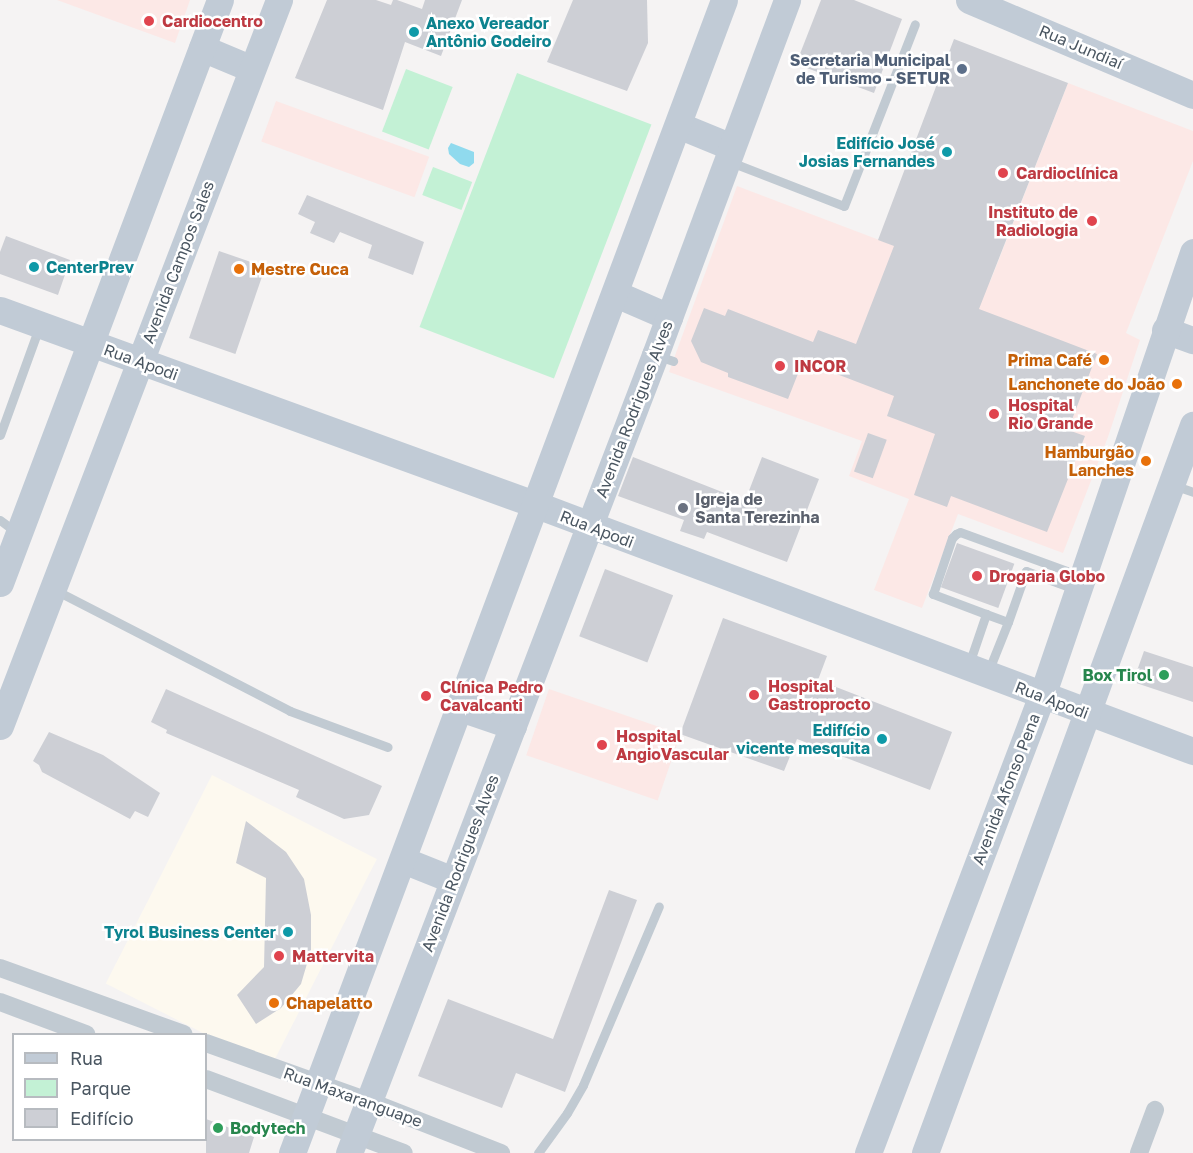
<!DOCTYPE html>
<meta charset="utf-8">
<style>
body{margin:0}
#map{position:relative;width:1193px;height:1153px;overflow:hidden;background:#f5f3f3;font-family:"Golos Text",sans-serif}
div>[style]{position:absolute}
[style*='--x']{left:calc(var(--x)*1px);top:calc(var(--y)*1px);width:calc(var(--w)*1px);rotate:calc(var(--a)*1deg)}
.commercial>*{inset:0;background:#fdf9ef;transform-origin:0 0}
.medical>*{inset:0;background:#fce8e6;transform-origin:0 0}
.green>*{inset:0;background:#c3f1d5;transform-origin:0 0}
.water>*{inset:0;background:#90daee}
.building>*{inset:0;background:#cdcfd5;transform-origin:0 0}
.lane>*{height:9px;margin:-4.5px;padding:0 4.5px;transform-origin:4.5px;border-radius:4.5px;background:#c1cad2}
.street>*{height:18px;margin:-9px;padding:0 9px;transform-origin:9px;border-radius:9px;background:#c1cad2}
.secondary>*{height:27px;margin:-13.5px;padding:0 13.5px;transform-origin:13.5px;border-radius:13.5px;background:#c1cbd6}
.dots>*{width:16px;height:16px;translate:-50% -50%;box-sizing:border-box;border:3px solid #fff;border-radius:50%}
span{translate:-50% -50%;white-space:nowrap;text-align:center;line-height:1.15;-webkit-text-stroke:5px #fff;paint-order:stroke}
.health-label{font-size:16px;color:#be3a42;font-weight:700}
.left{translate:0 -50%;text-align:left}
.right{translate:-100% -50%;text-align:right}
.culture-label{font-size:16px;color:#0d838f;font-weight:700}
.street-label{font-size:16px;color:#4a5661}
.service-label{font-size:16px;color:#4e5e75;font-weight:700}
.food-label{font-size:16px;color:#c56008;font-weight:700}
.worship-label{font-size:16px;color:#5b616d;font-weight:700}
.leisure-label{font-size:16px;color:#27864d;font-weight:700}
.legend{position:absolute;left:12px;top:1033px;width:195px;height:108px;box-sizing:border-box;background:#fff;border:2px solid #b7bbc0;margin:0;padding:8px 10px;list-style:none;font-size:18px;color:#4a5661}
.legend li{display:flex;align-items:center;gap:12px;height:30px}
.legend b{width:30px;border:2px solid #b7bbc0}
</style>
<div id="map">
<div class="commercial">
<div style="left:212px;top:775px;width:185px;height:234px;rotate:27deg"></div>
</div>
<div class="medical">
<div style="clip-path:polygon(57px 0,190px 0,175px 43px)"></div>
<div style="clip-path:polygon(1068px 83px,1193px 131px,1193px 161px,1126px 333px,1140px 340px,1108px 437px,1063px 553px,958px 514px,922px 608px,874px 590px,909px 499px,849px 476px,862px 441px,669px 372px,737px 186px,990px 282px)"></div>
<div style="left:276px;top:101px;width:163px;height:43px;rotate:20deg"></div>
<div style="left:549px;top:689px;width:139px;height:70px;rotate:19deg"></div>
</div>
<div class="green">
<div style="left:406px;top:69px;width:50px;height:67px;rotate:21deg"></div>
<div style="left:517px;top:73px;width:144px;height:272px;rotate:21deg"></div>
<div style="left:433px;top:167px;width:42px;height:30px;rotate:21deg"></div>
</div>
<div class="water">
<div style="clip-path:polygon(451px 143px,474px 152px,474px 163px,469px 167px,460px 164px,449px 154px,448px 148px)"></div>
</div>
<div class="building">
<div style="clip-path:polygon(327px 0,376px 0,391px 5px,393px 0,397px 0,422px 9px,425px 0,462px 0,441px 56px,405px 42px,383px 110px,295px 78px)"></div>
<div style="clip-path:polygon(573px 0,647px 0,648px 43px,627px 91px,547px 62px)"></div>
<div style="clip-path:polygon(821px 0,854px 0,902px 19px,874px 93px,796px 64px)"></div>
<div style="clip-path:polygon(954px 39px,1068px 83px,979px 309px,1097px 354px,1068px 430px,1085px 436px,1047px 532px,951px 496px,947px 507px,914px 495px,935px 434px,887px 416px,894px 396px,808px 363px,804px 373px,799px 371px,788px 399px,728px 377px,728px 373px,701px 362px,691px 341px,704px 308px,725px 316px,728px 309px,813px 342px,818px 330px,856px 344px,894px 246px,878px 240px)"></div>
<div style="clip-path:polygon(307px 195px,424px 242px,413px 275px,368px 258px,372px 245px,340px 232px,334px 243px,310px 233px,315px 222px,298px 214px)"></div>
<div style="clip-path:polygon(6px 236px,70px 260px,58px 295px,0 274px,0 252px)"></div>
<div style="left:219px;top:251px;width:49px;height:92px;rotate:19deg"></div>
<div style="left:868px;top:433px;width:20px;height:41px;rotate:20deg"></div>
<div style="clip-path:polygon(633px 457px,745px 501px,762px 457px,819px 479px,787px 562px,707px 532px,704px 539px,680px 531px,684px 520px,618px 496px)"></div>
<div style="left:957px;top:543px;width:61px;height:47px;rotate:20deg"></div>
<div style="left:605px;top:569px;width:73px;height:72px;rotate:21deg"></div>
<div style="clip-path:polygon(723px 618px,827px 656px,818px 680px,952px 732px,930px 790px,797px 739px,784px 771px,680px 734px)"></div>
<div style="clip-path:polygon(1144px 651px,1193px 667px,1193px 702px,1133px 682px)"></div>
<div style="clip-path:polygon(166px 689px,382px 786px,369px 815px,344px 819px,296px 797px,299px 790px,166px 733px,167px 730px,151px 722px)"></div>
<div style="clip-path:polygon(49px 732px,103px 755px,160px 793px,148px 817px,135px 811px,130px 819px,42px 772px,39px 765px,33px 761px)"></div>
<div style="clip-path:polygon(246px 821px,286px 852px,304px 879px,311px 915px,311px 950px,301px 984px,281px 1008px,256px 1024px,237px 995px,264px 967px,266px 878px,236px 863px)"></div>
<div style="clip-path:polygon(609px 890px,637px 900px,565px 1092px,516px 1073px,502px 1108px,418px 1076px,448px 999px,553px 1039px)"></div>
<div style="clip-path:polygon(206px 1119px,254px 1137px,249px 1153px,206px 1153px)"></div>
</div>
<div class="lane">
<div style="--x:728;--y:161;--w:124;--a:21.2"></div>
<div style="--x:844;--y:206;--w:195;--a:-68.7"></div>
<div style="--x:658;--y:356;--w:16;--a:18"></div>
<div style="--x:0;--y:435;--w:115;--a:-70.1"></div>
<div style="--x:1173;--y:485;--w:21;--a:19"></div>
<div style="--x:0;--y:520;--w:21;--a:37"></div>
<div style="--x:55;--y:590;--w:264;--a:27.2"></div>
<div style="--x:290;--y:711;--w:104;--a:20.2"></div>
<div style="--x:986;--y:614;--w:23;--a:20"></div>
<div style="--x:1008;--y:622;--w:54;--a:-70.6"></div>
<div style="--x:1026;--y:571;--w:52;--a:20.2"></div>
<div style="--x:969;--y:664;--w:53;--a:-71.2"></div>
<div style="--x:986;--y:614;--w:57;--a:-159.3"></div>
<div style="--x:933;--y:594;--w:59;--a:-71.3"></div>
<div style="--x:952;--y:538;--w:6;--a:-45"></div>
<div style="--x:956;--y:534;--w:4;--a:-27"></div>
<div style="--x:960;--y:532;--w:129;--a:20"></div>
<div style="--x:988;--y:672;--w:54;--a:-68.2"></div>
<div style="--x:538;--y:1153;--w:49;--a:-54.1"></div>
<div style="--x:567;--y:1113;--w:32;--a:-60"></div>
<div style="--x:583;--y:1085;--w:194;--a:-67"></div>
</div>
<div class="street">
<div style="--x:0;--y:968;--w:195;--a:19.8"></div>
<div style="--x:0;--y:1002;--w:92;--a:20.4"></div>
<div style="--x:206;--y:1043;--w:172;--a:19.7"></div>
<div style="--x:368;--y:1101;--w:143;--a:21.4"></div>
<div style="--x:206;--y:1079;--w:211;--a:20.5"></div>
<div style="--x:1139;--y:1153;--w:46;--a:-69.6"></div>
</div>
<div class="secondary">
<div style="--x:969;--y:0;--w:243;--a:23"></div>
<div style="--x:202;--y:48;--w:54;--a:22.8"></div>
<div style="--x:678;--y:125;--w:58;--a:22.2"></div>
<div style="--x:616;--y:294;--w:58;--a:23.5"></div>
<div style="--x:0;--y:310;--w:571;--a:19.96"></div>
<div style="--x:537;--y:505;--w:701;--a:20.56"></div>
<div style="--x:1165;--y:330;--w:30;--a:20"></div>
<div style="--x:0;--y:583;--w:623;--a:-69.33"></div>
<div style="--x:460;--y:708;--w:56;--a:18.8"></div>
<div style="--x:0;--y:726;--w:778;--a:-68.98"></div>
<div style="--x:403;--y:860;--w:54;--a:21.8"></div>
<div style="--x:292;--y:1153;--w:1231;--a:-69.46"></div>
<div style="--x:349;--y:1153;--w:855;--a:-69.02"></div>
<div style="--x:655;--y:355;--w:379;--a:-69.6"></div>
<div style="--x:868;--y:1153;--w:489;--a:-69.2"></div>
<div style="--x:1042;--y:696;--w:469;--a:-71.2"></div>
<div style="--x:925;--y:1153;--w:776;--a:-69.79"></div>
</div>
<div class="dots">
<div style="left:149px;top:21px;background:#e0444e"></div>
<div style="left:414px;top:32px;background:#0f9aa8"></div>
<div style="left:962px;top:69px;background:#5c6f8a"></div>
<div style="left:947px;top:152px;background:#0f9aa8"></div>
<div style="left:1003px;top:173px;background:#e0444e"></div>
<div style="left:1092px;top:221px;background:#e0444e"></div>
<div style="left:34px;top:267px;background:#0f9aa8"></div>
<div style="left:239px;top:269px;background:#e8710a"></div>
<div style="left:1104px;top:360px;background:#e8710a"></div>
<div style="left:780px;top:366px;background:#e0444e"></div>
<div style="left:1177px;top:384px;background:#e8710a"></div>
<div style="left:994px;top:414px;background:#e0444e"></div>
<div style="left:1146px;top:461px;background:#e8710a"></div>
<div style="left:683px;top:508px;background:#6b7280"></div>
<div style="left:977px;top:576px;background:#e0444e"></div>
<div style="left:1164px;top:675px;background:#2e9e5b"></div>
<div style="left:754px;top:695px;background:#e0444e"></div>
<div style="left:426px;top:696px;background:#e0444e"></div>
<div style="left:882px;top:739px;background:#0f9aa8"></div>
<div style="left:602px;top:745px;background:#e0444e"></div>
<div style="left:288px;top:932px;background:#0f9aa8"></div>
<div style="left:279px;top:956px;background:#e0444e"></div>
<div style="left:274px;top:1003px;background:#e8710a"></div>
<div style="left:218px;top:1128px;background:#2e9e5b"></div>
</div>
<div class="health-label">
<span class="left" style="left:162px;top:21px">Cardiocentro</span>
<span class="left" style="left:1016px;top:173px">Cardioclínica</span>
<span class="right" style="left:1078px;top:221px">Instituto de<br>Radiologia</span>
<span class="left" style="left:794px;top:366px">INCOR</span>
<span class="left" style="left:1008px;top:414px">Hospital<br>Rio Grande</span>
<span class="left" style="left:989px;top:576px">Drogaria Globo</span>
<span class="left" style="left:768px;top:695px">Hospital<br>Gastroprocto</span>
<span class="left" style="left:440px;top:696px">Clínica Pedro<br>Cavalcanti</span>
<span class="left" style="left:616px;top:745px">Hospital<br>AngioVascular</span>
<span class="left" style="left:292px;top:956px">Mattervita</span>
</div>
<div class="culture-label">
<span class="left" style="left:426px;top:32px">Anexo Vereador<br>Antônio Godeiro</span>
<span class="right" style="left:935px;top:152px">Edifício José<br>Josias Fernandes</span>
<span class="left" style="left:46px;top:267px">CenterPrev</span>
<span class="right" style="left:870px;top:739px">Edifício<br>vicente mesquita</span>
<span class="right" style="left:276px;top:932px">Tyrol Business Center</span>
</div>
<div class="street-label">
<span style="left:1081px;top:47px;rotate:23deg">Rua Jundiaí</span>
<span style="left:178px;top:262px;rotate:-69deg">Avenida Campos Sales</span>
<span style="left:141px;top:362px;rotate:20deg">Rua Apodi</span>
<span style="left:634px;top:409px;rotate:-69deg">Avenida Rodrigues Alves</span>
<span style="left:597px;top:529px;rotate:21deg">Rua Apodi</span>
<span style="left:1052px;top:700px;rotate:21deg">Rua Apodi</span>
<span style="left:1006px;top:789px;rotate:-69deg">Avenida Afonso Pena</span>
<span style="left:460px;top:863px;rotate:-69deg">Avenida Rodrigues Alves</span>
<span style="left:353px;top:1097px;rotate:20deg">Rua Maxaranguape</span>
</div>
<div class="service-label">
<span class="right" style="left:950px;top:69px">Secretaria Municipal<br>de Turismo - SETUR</span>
</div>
<div class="food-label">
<span class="left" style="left:251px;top:269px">Mestre Cuca</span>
<span class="right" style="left:1092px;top:360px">Prima Café</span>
<span class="right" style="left:1165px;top:384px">Lanchonete do João</span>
<span class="right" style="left:1134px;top:461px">Hamburgão<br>Lanches</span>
<span class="left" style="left:286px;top:1003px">Chapelatto</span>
</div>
<div class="worship-label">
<span class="left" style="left:695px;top:508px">Igreja de<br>Santa Terezinha</span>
</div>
<div class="leisure-label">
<span class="right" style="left:1152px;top:675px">Box Tirol</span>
<span class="left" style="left:230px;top:1128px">Bodytech</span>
</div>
<ul class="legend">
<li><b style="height:8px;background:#c1cbd6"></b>Rua</li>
<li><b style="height:16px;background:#c3f1d5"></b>Parque</li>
<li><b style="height:16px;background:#cdcfd5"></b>Edifício</li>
</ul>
</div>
